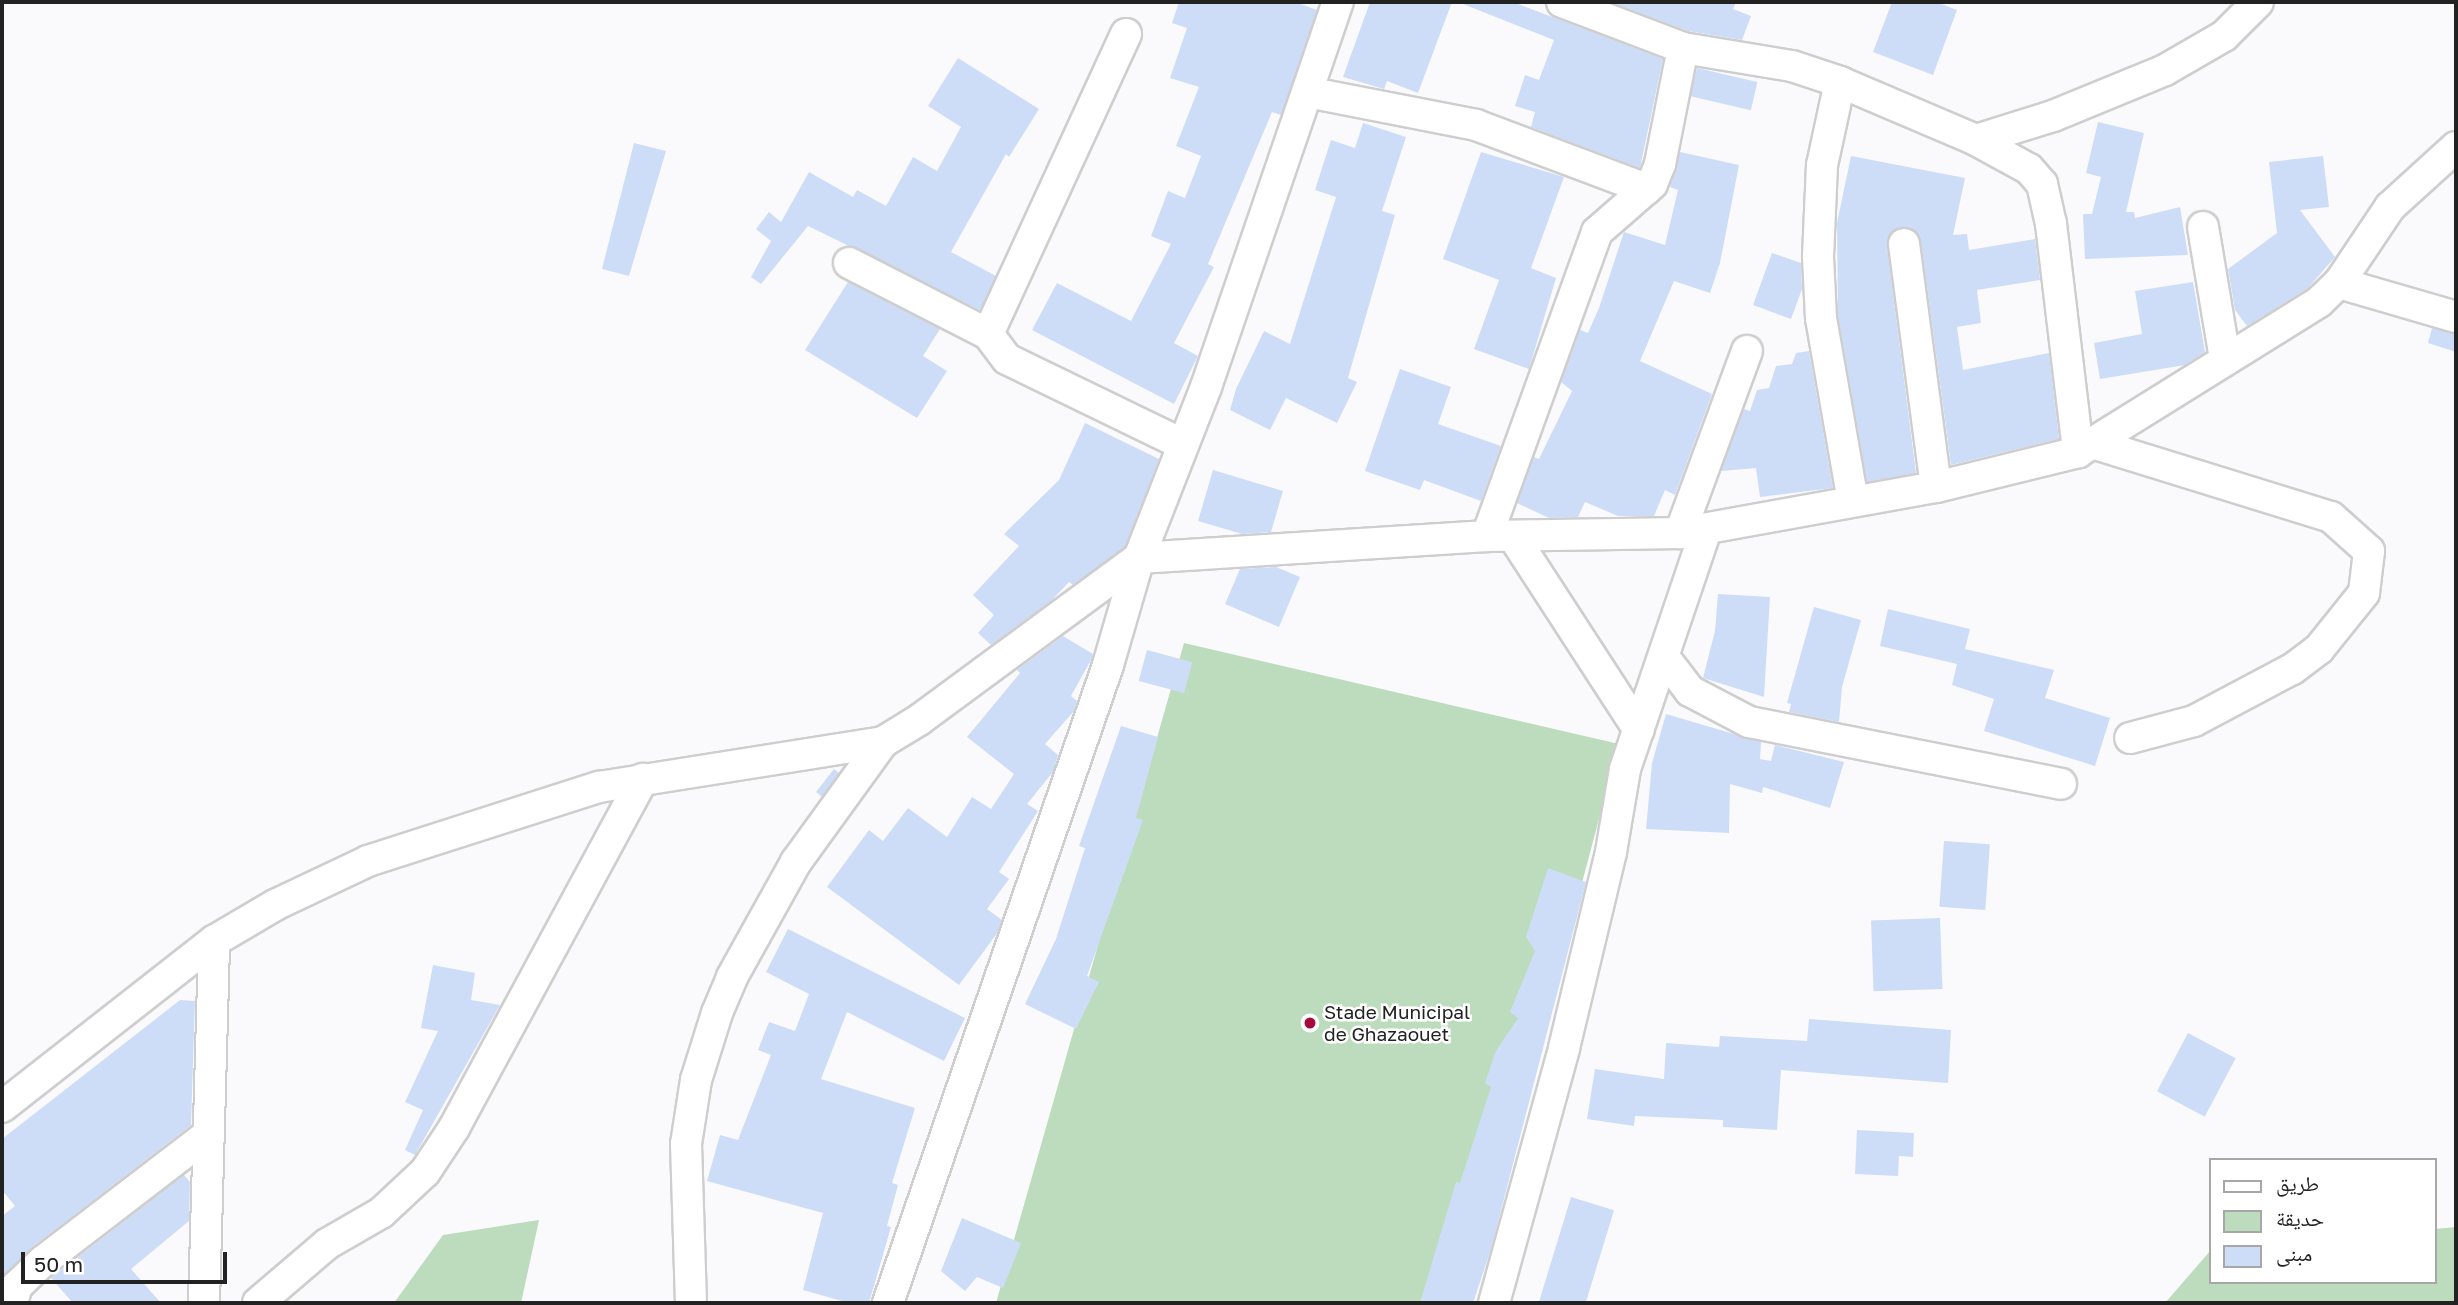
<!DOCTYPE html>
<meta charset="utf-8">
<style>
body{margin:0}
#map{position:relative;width:2458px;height:1305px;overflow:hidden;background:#fafafc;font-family:"Golos Text","Noto Naskh Arabic",sans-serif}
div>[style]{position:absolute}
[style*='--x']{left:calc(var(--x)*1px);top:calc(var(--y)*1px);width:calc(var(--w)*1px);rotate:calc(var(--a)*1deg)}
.green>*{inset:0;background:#bddcbd}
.building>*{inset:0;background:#cdddf8;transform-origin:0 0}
.roads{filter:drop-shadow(2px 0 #cececf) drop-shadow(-2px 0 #cececf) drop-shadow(0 2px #cececf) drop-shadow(0 -2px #cececf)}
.minor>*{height:30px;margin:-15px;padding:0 15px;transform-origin:15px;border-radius:15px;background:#fff}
.dots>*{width:19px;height:19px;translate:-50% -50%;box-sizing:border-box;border:4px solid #fff;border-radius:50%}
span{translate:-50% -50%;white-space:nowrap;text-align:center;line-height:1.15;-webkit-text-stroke:5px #fff;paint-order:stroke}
.poi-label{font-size:19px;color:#222}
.left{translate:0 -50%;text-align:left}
.frame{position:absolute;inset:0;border:4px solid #222;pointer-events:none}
.legend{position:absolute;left:2209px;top:1158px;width:228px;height:126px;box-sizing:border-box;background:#fff;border:2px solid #a7a7a7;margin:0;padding:9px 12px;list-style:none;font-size:21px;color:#222}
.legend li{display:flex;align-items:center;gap:14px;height:35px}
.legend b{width:35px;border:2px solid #a7a7a7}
.scale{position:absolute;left:21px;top:1252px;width:206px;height:32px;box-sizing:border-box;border:4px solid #222;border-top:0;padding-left:9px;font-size:21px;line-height:24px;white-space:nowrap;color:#222;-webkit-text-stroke:5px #fff;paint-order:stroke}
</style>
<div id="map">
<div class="green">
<div style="clip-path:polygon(1184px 643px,1619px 744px,1470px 1303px,996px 1303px)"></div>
<div style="clip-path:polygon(539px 1220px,521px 1303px,394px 1303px,443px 1235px)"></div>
<div style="clip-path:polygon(2456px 1227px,2456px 1303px,2165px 1303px,2211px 1250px,2211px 1282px,2435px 1282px,2435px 1229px)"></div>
</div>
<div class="building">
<div style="clip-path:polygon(1179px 2px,1295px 2px,1317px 10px,1281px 115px,1272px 112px,1208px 264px,1214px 267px,1174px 343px,1198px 356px,1174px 404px,1032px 330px,1057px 283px,1131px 321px,1171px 244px,1151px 236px,1168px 191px,1185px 198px,1201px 156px,1176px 146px,1199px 87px,1170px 78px,1187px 28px,1172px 23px)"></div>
<div style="clip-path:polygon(1370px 2px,1452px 2px,1418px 93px,1387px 81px,1384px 89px,1343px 77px)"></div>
<div style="clip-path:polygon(1458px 2px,1513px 2px,1663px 59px,1640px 168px,1531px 127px,1535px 112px,1515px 106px,1525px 75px,1539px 80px,1554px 40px)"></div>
<div style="clip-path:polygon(1611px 2px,1736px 2px,1733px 9px,1751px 16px,1742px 40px,1688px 31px)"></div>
<div style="clip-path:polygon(1892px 2px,1936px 2px,1957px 10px,1933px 75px,1873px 52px)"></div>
<div style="clip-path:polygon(958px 58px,1039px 109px,1009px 157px,1006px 154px,951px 252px,996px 276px,980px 310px,808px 226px,761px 284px,751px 277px,771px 241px,756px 229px,769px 212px,781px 222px,809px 172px,853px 197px,857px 190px,886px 206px,913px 157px,937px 171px,961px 127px,928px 106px)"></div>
<div style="left:1697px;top:68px;width:62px;height:29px;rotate:13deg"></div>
<div style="clip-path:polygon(2098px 122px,2144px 133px,2126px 212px,2134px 212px,2135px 218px,2180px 207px,2188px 255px,2085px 259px,2083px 214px,2092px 214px,2101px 177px,2086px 173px)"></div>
<div style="clip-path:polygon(1363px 123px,1406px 137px,1382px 211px,1395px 215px,1348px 378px,1357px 382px,1337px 423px,1286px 398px,1270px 430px,1230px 410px,1236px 389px,1264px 331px,1290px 344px,1336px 197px,1315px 190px,1331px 140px,1355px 148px)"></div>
<div style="clip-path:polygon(634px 143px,666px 151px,629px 276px,602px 269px)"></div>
<div style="clip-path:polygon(1481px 152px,1564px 177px,1531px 268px,1556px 278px,1529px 369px,1474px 349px,1499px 280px,1443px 259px)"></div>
<div style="clip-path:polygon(1680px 152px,1739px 165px,1720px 263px,1710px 293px,1674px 281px,1640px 361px,1712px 394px,1675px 495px,1665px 490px,1654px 516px,1618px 516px,1585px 502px,1578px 517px,1549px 518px,1517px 503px,1534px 457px,1539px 459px,1572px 391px,1561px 382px,1580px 330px,1588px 333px,1599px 308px,1624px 232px,1665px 245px,1678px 190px,1670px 187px)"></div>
<div style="clip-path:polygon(1851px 156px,1965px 178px,1953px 235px,1967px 234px,1969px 250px,2035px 239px,2040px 280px,1977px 290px,1981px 323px,1957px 327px,1963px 370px,2049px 353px,2059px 439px,1951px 465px,1921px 242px,1911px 228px,1901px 227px,1888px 237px,1887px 246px,1916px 473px,1867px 482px,1838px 316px,1837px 223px)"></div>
<div style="clip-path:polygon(2323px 156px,2329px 207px,2300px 210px,2335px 257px,2308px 288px,2247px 326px,2235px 310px,2228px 269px,2277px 233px,2269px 162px)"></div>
<div style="clip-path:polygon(1772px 253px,1801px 263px,1802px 289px,1791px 319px,1753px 305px)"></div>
<div style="clip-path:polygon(848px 282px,940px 329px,923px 356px,947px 371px,917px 418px,805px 350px)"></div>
<div style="clip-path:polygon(2193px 282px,2205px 352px,2185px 365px,2100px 379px,2094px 343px,2142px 334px,2135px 291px)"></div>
<div style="clip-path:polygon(2432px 328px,2456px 334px,2456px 352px,2428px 343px)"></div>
<div style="clip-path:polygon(1809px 351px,1833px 488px,1760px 497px,1756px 468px,1721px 471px,1744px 409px,1750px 411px,1757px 390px,1769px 388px,1776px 366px,1792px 364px,1796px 353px)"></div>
<div style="clip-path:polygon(1400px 369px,1451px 387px,1438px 424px,1501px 446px,1481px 501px,1424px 480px,1420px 490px,1365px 471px)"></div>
<div style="clip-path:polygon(1085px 423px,1159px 459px,1125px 547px,1073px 585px,1069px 582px,1052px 600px,991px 645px,978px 633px,994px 615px,973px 595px,1019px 546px,1004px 534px,1059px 480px)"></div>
<div style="clip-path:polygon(1213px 470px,1283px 491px,1271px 532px,1242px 534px,1198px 521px)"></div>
<div style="clip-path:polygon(1276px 567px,1300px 577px,1279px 627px,1225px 604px,1240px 569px)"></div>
<div style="clip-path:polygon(1718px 594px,1770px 597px,1764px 697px,1703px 678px,1715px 631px)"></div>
<div style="clip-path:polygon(1814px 607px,1861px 620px,1842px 687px,1839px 722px,1789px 712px,1791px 704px,1787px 703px)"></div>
<div style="clip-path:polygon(1888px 609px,1970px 629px,1965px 649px,2054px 670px,2045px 698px,2110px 718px,2095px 766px,1984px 731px,1994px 699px,1952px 685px,1957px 664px,1880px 646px)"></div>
<div style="clip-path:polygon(1063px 636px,1093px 654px,1091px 660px,1071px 696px,1077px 701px,1074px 711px,1045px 744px,1058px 755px,1053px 772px,1027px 804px,1038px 811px,999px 872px,1009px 879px,987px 909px,1002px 920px,998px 932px,959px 985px,827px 887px,869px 830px,883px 841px,908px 808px,947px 837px,972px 797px,991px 809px,1014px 774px,967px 737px,1020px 673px,1017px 670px)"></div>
<div style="left:1147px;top:650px;width:47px;height:32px;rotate:15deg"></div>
<div style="clip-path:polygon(1666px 714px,1761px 742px,1760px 759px,1771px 761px,1775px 745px,1844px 762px,1830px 808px,1763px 787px,1762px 793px,1730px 784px,1729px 833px,1646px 829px,1652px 763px)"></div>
<div style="clip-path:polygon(1121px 726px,1158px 737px,1136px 818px,1143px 820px,1087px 976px,1099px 982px,1076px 1029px,1025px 1004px,1056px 939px,1085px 848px,1079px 846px)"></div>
<div style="clip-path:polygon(834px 769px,839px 773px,822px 797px,816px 792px)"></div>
<div style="left:1944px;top:841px;width:46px;height:66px;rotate:4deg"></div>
<div style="clip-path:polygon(1548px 868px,1586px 882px,1491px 1249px,1473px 1303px,1420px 1303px,1456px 1182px,1460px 1183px,1491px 1087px,1485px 1083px,1496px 1051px,1518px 1018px,1510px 1012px,1535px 951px,1526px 937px)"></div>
<div style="left:1940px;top:918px;width:71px;height:69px;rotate:88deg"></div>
<div style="clip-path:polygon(788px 929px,965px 1018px,944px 1061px,847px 1012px,821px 1079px,915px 1108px,892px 1183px,898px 1185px,887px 1226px,891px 1227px,869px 1303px,849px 1303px,803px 1290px,823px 1213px,707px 1181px,720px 1135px,738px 1140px,771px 1055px,758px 1050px,769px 1022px,795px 1031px,809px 994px,766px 972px)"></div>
<div style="clip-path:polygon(433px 965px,475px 973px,471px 1000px,500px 1005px,415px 1155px,405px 1150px,423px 1110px,405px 1102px,438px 1031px,421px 1028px)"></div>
<div style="clip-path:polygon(180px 1000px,195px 1001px,191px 1125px,31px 1248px,2px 1278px,2px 1216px,15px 1206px,2px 1190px,2px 1139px)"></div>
<div style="clip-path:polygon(1809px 1019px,1951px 1030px,1948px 1083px,1781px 1070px,1777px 1130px,1723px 1127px,1723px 1120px,1635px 1116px,1634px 1126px,1587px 1119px,1595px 1069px,1664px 1079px,1666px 1043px,1719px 1047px,1720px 1036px,1807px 1041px)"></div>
<div style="left:2188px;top:1033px;width:54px;height:66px;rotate:28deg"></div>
<div style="clip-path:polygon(1857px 1130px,1914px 1133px,1913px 1157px,1899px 1156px,1898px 1176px,1855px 1174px)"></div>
<div style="clip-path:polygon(184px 1175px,190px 1182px,189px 1221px,131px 1269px,161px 1303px,73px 1303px,51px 1278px)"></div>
<div style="left:1571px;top:1197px;width:45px;height:110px;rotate:17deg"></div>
<div style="clip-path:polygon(962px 1218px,1021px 1243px,1003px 1288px,977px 1277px,965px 1291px,941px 1271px)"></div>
</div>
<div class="roads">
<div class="minor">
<div style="--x:1562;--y:2;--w:129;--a:20.8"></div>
<div style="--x:1683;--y:48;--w:110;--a:9.4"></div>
<div style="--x:1792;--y:66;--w:51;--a:18.4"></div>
<div style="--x:1840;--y:82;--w:148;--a:23.1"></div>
<div style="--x:1976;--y:140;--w:60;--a:28.7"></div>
<div style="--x:2029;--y:169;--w:20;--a:49"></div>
<div style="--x:2042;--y:184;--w:41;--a:77.3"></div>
<div style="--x:2051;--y:224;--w:230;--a:83.2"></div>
<div style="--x:1126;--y:34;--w:330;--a:114.7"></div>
<div style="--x:988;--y:334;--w:31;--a:53"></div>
<div style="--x:1007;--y:359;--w:195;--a:25.9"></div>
<div style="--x:1840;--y:82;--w:85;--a:102.2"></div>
<div style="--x:1822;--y:165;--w:92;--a:92.5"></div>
<div style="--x:1818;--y:257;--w:61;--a:87.2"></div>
<div style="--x:1821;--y:318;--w:186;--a:80.1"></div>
<div style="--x:1307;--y:92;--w:172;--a:11"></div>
<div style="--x:1476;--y:125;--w:182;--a:20.6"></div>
<div style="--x:1976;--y:140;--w:81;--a:-17.3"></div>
<div style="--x:2053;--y:116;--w:121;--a:-22.3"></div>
<div style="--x:2165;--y:70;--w:68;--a:-30"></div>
<div style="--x:2224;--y:36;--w:48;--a:-45"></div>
<div style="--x:2203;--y:227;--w:133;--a:80.5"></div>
<div style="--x:1904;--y:244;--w:245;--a:82.5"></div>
<div style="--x:849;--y:263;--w:156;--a:27.1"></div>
<div style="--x:2339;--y:283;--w:122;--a:16.2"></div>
<div style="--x:2095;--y:444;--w:247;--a:17.2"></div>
<div style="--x:2331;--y:517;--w:51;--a:41.8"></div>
<div style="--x:2369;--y:551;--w:42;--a:96.8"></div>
<div style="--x:2364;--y:593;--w:72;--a:128.8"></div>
<div style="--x:2319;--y:649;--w:34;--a:143"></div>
<div style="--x:2292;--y:669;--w:111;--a:152"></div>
<div style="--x:2194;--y:721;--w:66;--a:165.1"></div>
<div style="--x:1680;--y:533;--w:194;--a:-69.8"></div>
<div style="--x:1487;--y:536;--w:323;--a:-70.1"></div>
<div style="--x:1597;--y:232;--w:73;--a:-41.1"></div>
<div style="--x:1652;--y:184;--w:22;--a:-68"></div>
<div style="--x:1660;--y:164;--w:118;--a:-78.8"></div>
<div style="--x:1513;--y:536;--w:231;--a:57"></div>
<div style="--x:1664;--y:657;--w:43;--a:52.6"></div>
<div style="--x:1690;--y:691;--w:67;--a:27.7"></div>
<div style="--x:1749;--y:722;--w:318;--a:11.2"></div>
<div style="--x:2;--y:1107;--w:269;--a:-38.1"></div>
<div style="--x:214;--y:941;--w:71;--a:-30.5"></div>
<div style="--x:275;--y:905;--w:103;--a:-25.3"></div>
<div style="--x:368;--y:861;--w:243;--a:-17.8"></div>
<div style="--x:599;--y:787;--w:288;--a:-9"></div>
<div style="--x:883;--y:742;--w:42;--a:-31.4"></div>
<div style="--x:919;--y:720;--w:273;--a:-36.4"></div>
<div style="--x:1139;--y:558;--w:349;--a:-3.6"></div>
<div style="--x:1487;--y:536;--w:193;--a:-0.9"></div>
<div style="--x:1680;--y:533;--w:260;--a:-10.2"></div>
<div style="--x:1936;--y:487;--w:146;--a:-13.8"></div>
<div style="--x:2078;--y:452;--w:284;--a:-31.9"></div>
<div style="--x:2319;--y:302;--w:28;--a:-44"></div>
<div style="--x:2339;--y:283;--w:92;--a:-56.1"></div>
<div style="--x:2390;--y:207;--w:89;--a:-42.3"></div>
<div style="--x:12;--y:1303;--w:18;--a:-74"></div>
<div style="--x:17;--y:1286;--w:35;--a:-44"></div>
<div style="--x:42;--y:1262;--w:210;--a:-37.5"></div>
<div style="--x:204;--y:1303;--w:362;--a:-88.4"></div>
<div style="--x:258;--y:1303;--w:91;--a:-40.5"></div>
<div style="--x:327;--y:1244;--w:62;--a:-29.9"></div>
<div style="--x:381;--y:1213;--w:60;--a:-43"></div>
<div style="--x:425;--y:1172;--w:53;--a:-56.6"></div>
<div style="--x:454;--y:1128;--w:397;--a:-61.6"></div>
<div style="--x:691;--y:1303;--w:159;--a:-91.8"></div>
<div style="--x:686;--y:1144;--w:65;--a:-81.1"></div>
<div style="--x:696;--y:1080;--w:70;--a:-72.6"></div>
<div style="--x:717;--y:1013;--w:39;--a:-67"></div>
<div style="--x:732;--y:977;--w:132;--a:-60.9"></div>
<div style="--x:796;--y:862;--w:148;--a:-54.1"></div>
<div style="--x:888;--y:1303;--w:675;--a:-70.97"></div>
<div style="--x:1108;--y:665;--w:111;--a:-73.8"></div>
<div style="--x:1139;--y:558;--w:184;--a:-68.6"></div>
<div style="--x:1206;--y:387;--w:407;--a:-71.1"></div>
<div style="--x:1494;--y:1303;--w:264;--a:-74.6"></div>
<div style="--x:1564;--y:1048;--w:202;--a:-76.5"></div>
<div style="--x:1611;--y:852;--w:84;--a:-80.4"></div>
<div style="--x:1625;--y:769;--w:252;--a:-71.3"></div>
</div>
</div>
<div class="dots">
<div style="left:1310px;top:1023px;background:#a50c3c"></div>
</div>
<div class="poi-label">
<span class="left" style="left:1324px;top:1023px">Stade Municipal<br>de Ghazaouet</span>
</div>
<div class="frame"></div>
<ul class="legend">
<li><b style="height:9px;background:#fff"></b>طريق</li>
<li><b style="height:19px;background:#bddcbd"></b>حديقة</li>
<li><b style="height:19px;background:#cdddf8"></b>مبنى</li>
</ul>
<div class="scale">50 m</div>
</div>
